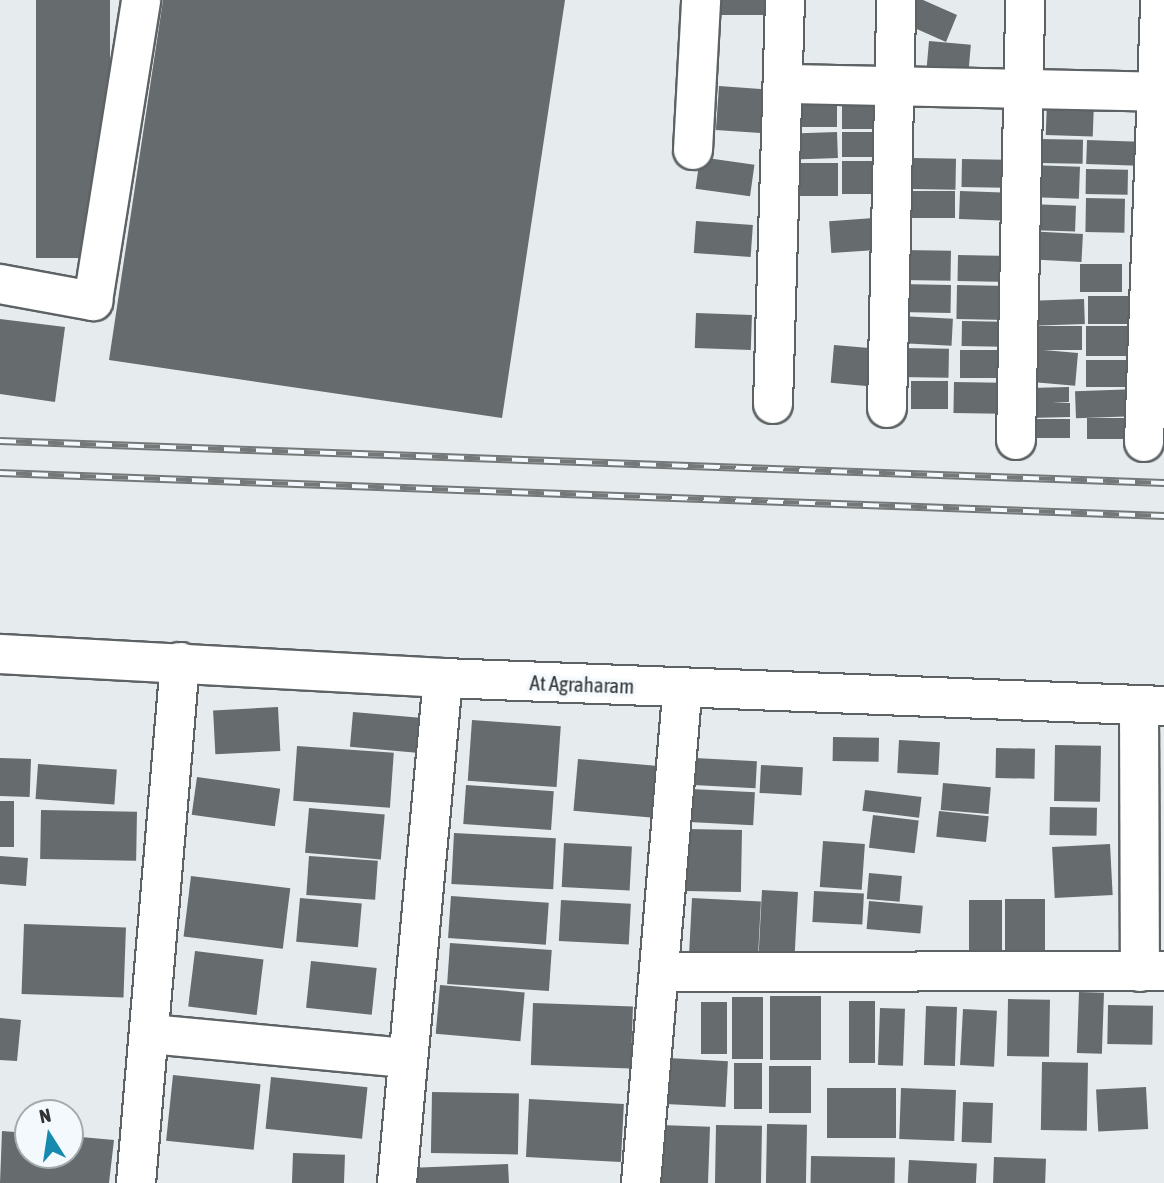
<!DOCTYPE html>
<style>
body{margin:0}
#map{position:relative;width:1164px;height:1183px;overflow:hidden;background:#e6ecee;font-family:"Asap Condensed",sans-serif}
div>[style]{position:absolute}
[style*='--x']{left:calc(var(--x)*1px);top:calc(var(--y)*1px);width:calc(var(--w)*1px);rotate:calc(var(--a)*1deg)}
.building>*{inset:0;background:#666b6d;transform-origin:0 0}
.roads{filter:drop-shadow(2px 0 #5d6264) drop-shadow(-2px 0 #5d6264) drop-shadow(0 2px #5d6264) drop-shadow(0 -2px #5d6264)}
.minor>*{height:38px;margin:-19px;padding:0 19px;transform-origin:19px;border-radius:19px;background:#fff}
.rail>*{height:8px;margin-top:-4px;transform-origin:0;background:repeating-linear-gradient(90deg,#f3f9fc 0 16px,#757879 0 32px);box-sizing:border-box;border-block:2px solid #757879}
span{translate:-50% -50%;white-space:nowrap;text-align:center;line-height:1.15;-webkit-text-stroke:7px #f3f9fc;paint-order:stroke}
.street-label{font-size:21px;color:#313334}
.north{position:absolute;left:14px;top:1099px;width:70px;height:70px;box-sizing:border-box;background:#f3f9fc;border:2px solid #a5aaac;border-radius:50%;rotate:348deg;font-size:19px;font-weight:700;line-height:28px;text-align:center;color:#313334}
.north::after{content:'';display:block;margin:auto;width:24px;height:32px;background:#178baf;clip-path:polygon(50% 0,100% 100%,50% 72%,0 100%)}
</style>
<div id="map">
<div class="building">
<div style="left:36px;top:0;width:74px;height:258px"></div>
<div style="clip-path:polygon(163px 0,565px 0,502px 418px,109px 360px)"></div>
<div style="left:706px;top:0;width:67px;height:15px"></div>
<div style="clip-path:polygon(911px 0,923px 0,957px 15px,946px 42px,901px 22px)"></div>
<div style="left:929px;top:41px;width:42px;height:36px;rotate:5deg"></div>
<div style="left:719px;top:86px;width:51px;height:44px;rotate:4deg"></div>
<div style="left:837px;top:100px;width:27px;height:43px;rotate:90deg"></div>
<div style="left:1047px;top:100px;width:47px;height:35px;rotate:2deg"></div>
<div style="left:842px;top:101px;width:41px;height:28px"></div>
<div style="left:837px;top:132px;width:26px;height:44px;rotate:88deg"></div>
<div style="left:842px;top:132px;width:41px;height:25px"></div>
<div style="left:1040px;top:139px;width:43px;height:24px;rotate:1deg"></div>
<div style="left:1087px;top:140px;width:53px;height:24px;rotate:2deg"></div>
<div style="left:700px;top:157px;width:55px;height:32px;rotate:8deg"></div>
<div style="left:913px;top:158px;width:43px;height:31px;rotate:1deg"></div>
<div style="left:962px;top:159px;width:56px;height:28px;rotate:1deg"></div>
<div style="left:842px;top:161px;width:42px;height:33px"></div>
<div style="left:793px;top:163px;width:45px;height:33px"></div>
<div style="left:1029px;top:165px;width:51px;height:32px;rotate:2deg"></div>
<div style="left:1086px;top:169px;width:42px;height:25px;rotate:1deg"></div>
<div style="left:907px;top:191px;width:48px;height:27px"></div>
<div style="left:960px;top:191px;width:56px;height:28px;rotate:2deg"></div>
<div style="left:1086px;top:198px;width:39px;height:34px;rotate:1deg"></div>
<div style="left:1029px;top:204px;width:47px;height:26px;rotate:2deg"></div>
<div style="left:874px;top:218px;width:32px;height:45px;rotate:86deg"></div>
<div style="left:696px;top:221px;width:57px;height:32px;rotate:4deg"></div>
<div style="left:1026px;top:231px;width:57px;height:28px;rotate:3deg"></div>
<div style="left:903px;top:250px;width:48px;height:30px;rotate:1deg"></div>
<div style="left:958px;top:255px;width:53px;height:26px;rotate:1deg"></div>
<div style="left:1122px;top:264px;width:28px;height:42px;rotate:90deg"></div>
<div style="left:900px;top:284px;width:51px;height:28px;rotate:1deg"></div>
<div style="left:957px;top:285px;width:51px;height:34px;rotate:1deg"></div>
<div style="left:1088px;top:296px;width:51px;height:28px"></div>
<div style="left:1084px;top:299px;width:25px;height:52px;rotate:88deg"></div>
<div style="left:696px;top:313px;width:56px;height:35px;rotate:2deg"></div>
<div style="left:900px;top:316px;width:53px;height:27px;rotate:3deg"></div>
<div style="clip-path:polygon(0 319px,65px 327px,55px 402px,0 394px)"></div>
<div style="left:962px;top:321px;width:40px;height:25px;rotate:1deg"></div>
<div style="left:1082px;top:326px;width:24px;height:52px;rotate:90deg"></div>
<div style="left:1086px;top:326px;width:42px;height:30px"></div>
<div style="left:834px;top:345px;width:38px;height:38px;rotate:5deg"></div>
<div style="left:900px;top:348px;width:49px;height:29px;rotate:1deg"></div>
<div style="left:960px;top:350px;width:41px;height:28px"></div>
<div style="left:1078px;top:353px;width:33px;height:52px;rotate:95deg"></div>
<div style="left:1086px;top:360px;width:45px;height:27px"></div>
<div style="left:911px;top:381px;width:37px;height:28px"></div>
<div style="left:954px;top:382px;width:48px;height:31px;rotate:1deg"></div>
<div style="clip-path:polygon(1069px 387px,1069px 402px,1052px 403px,1070px 403px,1070px 417px,1029px 418px,1029px 388px)"></div>
<div style="left:1139px;top:389px;width:27px;height:64px;rotate:88deg"></div>
<div style="left:1139px;top:418px;width:21px;height:52px;rotate:90deg"></div>
<div style="left:1070px;top:419px;width:19px;height:43px;rotate:90deg"></div>
<div style="left:278px;top:707px;width:44px;height:65px;rotate:87deg"></div>
<div style="left:353px;top:712px;width:67px;height:35px;rotate:5deg"></div>
<div style="left:472px;top:720px;width:89px;height:61px;rotate:4deg"></div>
<div style="left:833px;top:737px;width:46px;height:24px;rotate:1deg"></div>
<div style="left:899px;top:740px;width:41px;height:33px;rotate:3deg"></div>
<div style="left:1055px;top:745px;width:46px;height:56px;rotate:1deg"></div>
<div style="left:297px;top:746px;width:97px;height:55px;rotate:4deg"></div>
<div style="left:996px;top:748px;width:39px;height:30px;rotate:1deg"></div>
<div style="left:0;top:758px;width:31px;height:38px;rotate:2deg"></div>
<div style="left:695px;top:758px;width:62px;height:27px;rotate:3deg"></div>
<div style="left:578px;top:759px;width:95px;height:52px;rotate:5deg"></div>
<div style="left:38px;top:764px;width:79px;height:35px;rotate:4deg"></div>
<div style="left:761px;top:765px;width:42px;height:28px;rotate:3deg"></div>
<div style="left:197px;top:777px;width:84px;height:38px;rotate:8deg"></div>
<div style="left:943px;top:783px;width:48px;height:27px;rotate:5deg"></div>
<div style="left:466px;top:785px;width:88px;height:39px;rotate:4deg"></div>
<div style="left:691px;top:789px;width:64px;height:33px;rotate:3deg"></div>
<div style="left:865px;top:790px;width:57px;height:21px;rotate:7deg"></div>
<div style="left:0;top:801px;width:14px;height:46px"></div>
<div style="left:1050px;top:807px;width:47px;height:28px;rotate:1deg"></div>
<div style="left:309px;top:808px;width:76px;height:45px;rotate:5deg"></div>
<div style="left:41px;top:810px;width:96px;height:49px;rotate:1deg"></div>
<div style="left:939px;top:811px;width:50px;height:26px;rotate:6deg"></div>
<div style="left:873px;top:815px;width:46px;height:33px;rotate:7deg"></div>
<div style="left:687px;top:829px;width:55px;height:62px;rotate:1deg"></div>
<div style="left:454px;top:833px;width:102px;height:51px;rotate:3deg"></div>
<div style="left:823px;top:841px;width:42px;height:46px;rotate:4deg"></div>
<div style="left:564px;top:843px;width:68px;height:44px;rotate:3deg"></div>
<div style="left:1110px;top:844px;width:51px;height:58px;rotate:87deg"></div>
<div style="left:0;top:856px;width:28px;height:28px;rotate:4deg"></div>
<div style="left:309px;top:856px;width:69px;height:39px;rotate:4deg"></div>
<div style="left:869px;top:873px;width:33px;height:26px;rotate:5deg"></div>
<div style="left:191px;top:876px;width:100px;height:61px;rotate:7deg"></div>
<div style="left:762px;top:890px;width:36px;height:70px;rotate:3deg"></div>
<div style="left:814px;top:891px;width:50px;height:31px;rotate:3deg"></div>
<div style="left:451px;top:896px;width:98px;height:42px;rotate:4deg"></div>
<div style="left:300px;top:898px;width:62px;height:44px;rotate:5deg"></div>
<div style="left:692px;top:898px;width:69px;height:59px;rotate:3deg"></div>
<div style="left:1005px;top:899px;width:40px;height:60px"></div>
<div style="left:561px;top:900px;width:70px;height:41px;rotate:3deg"></div>
<div style="left:969px;top:900px;width:33px;height:57px"></div>
<div style="left:869px;top:901px;width:54px;height:28px;rotate:5deg"></div>
<div style="left:24px;top:924px;width:102px;height:70px;rotate:2deg"></div>
<div style="left:450px;top:943px;width:102px;height:41px;rotate:4deg"></div>
<div style="left:195px;top:951px;width:69px;height:56px;rotate:7deg"></div>
<div style="left:311px;top:961px;width:66px;height:47px;rotate:6deg"></div>
<div style="left:440px;top:985px;width:85px;height:49px;rotate:5deg"></div>
<div style="left:1079px;top:992px;width:25px;height:61px;rotate:2deg"></div>
<div style="left:821px;top:996px;width:64px;height:51px;rotate:90deg"></div>
<div style="left:732px;top:997px;width:31px;height:62px"></div>
<div style="left:1008px;top:999px;width:42px;height:57px;rotate:1deg"></div>
<div style="left:849px;top:1001px;width:26px;height:62px"></div>
<div style="left:701px;top:1002px;width:26px;height:52px"></div>
<div style="left:533px;top:1003px;width:100px;height:62px;rotate:2deg"></div>
<div style="left:1108px;top:1005px;width:45px;height:39px;rotate:1deg"></div>
<div style="left:926px;top:1006px;width:31px;height:59px;rotate:2deg"></div>
<div style="left:880px;top:1008px;width:25px;height:57px;rotate:2deg"></div>
<div style="left:963px;top:1009px;width:34px;height:56px;rotate:3deg"></div>
<div style="clip-path:polygon(0 1018px,21px 1020px,17px 1061px,0 1060px)"></div>
<div style="left:668px;top:1058px;width:60px;height:46px;rotate:3deg"></div>
<div style="left:1042px;top:1062px;width:46px;height:68px;rotate:1deg"></div>
<div style="left:734px;top:1063px;width:28px;height:46px"></div>
<div style="left:769px;top:1066px;width:42px;height:47px"></div>
<div style="left:173px;top:1075px;width:88px;height:66px;rotate:6deg"></div>
<div style="left:271px;top:1077px;width:97px;height:52px;rotate:6deg"></div>
<div style="left:1146px;top:1087px;width:42px;height:50px;rotate:87deg"></div>
<div style="left:827px;top:1088px;width:69px;height:50px"></div>
<div style="left:901px;top:1088px;width:55px;height:51px;rotate:2deg"></div>
<div style="left:432px;top:1092px;width:87px;height:61px;rotate:1deg"></div>
<div style="left:529px;top:1099px;width:95px;height:58px;rotate:3deg"></div>
<div style="left:963px;top:1102px;width:30px;height:40px;rotate:2deg"></div>
<div style="left:767px;top:1124px;width:40px;height:59px;rotate:1deg"></div>
<div style="left:660px;top:1125px;width:50px;height:58px;rotate:2deg"></div>
<div style="left:716px;top:1125px;width:46px;height:58px;rotate:1deg"></div>
<div style="clip-path:polygon(2px 1131px,28px 1133px,28px 1155px,70px 1155px,70px 1136px,114px 1140px,109px 1183px,0 1183px)"></div>
<div style="left:293px;top:1153px;width:52px;height:30px;rotate:2deg"></div>
<div style="left:811px;top:1156px;width:84px;height:27px;rotate:1deg"></div>
<div style="left:994px;top:1157px;width:52px;height:26px;rotate:2deg"></div>
<div style="left:909px;top:1160px;width:68px;height:23px;rotate:3deg"></div>
<div style="clip-path:polygon(508px 1164px,509px 1183px,408px 1183px,408px 1168px)"></div>
</div>
<div class="roads">
<div class="minor">
<div style="--x:785;--y:84;--w:379;--a:1.2"></div>
<div style="--x:693;--y:150;--w:150;--a:-86.9"></div>
<div style="--x:0;--y:284;--w:95;--a:10.4"></div>
<div style="--x:93;--y:301;--w:305;--a:-80.9"></div>
<div style="--x:773;--y:404;--w:404;--a:-88.3"></div>
<div style="--x:887;--y:408;--w:408;--a:-88.7"></div>
<div style="--x:1016;--y:440;--w:440;--a:-88.8"></div>
<div style="--x:1144;--y:442;--w:442;--a:-87.9"></div>
<div style="--x:0;--y:654;--w:444;--a:3.1"></div>
<div style="--x:443;--y:678;--w:722;--a:2.22"></div>
<div style="--x:1139;--y:705;--w:267;--a:89.8"></div>
<div style="--x:660;--y:972;--w:504;--a:-0.11"></div>
<div style="--x:151;--y:1034;--w:255;--a:5.4"></div>
<div style="--x:136;--y:1183;--w:523;--a:-85.17"></div>
<div style="--x:397;--y:1183;--w:507;--a:-84.8"></div>
<div style="--x:641;--y:1183;--w:497;--a:-85.2"></div>
</div>
</div>
<div class="rail">
<div style="--x:0;--y:441;--w:1165;--a:2.07"></div>
<div style="--x:0;--y:473;--w:1165;--a:2.12"></div>
</div>
<div class="street-label">
<span style="left:582px;top:684px;rotate:2deg">At Agraharam</span>
</div>
<div class="north">N</div>
</div>
